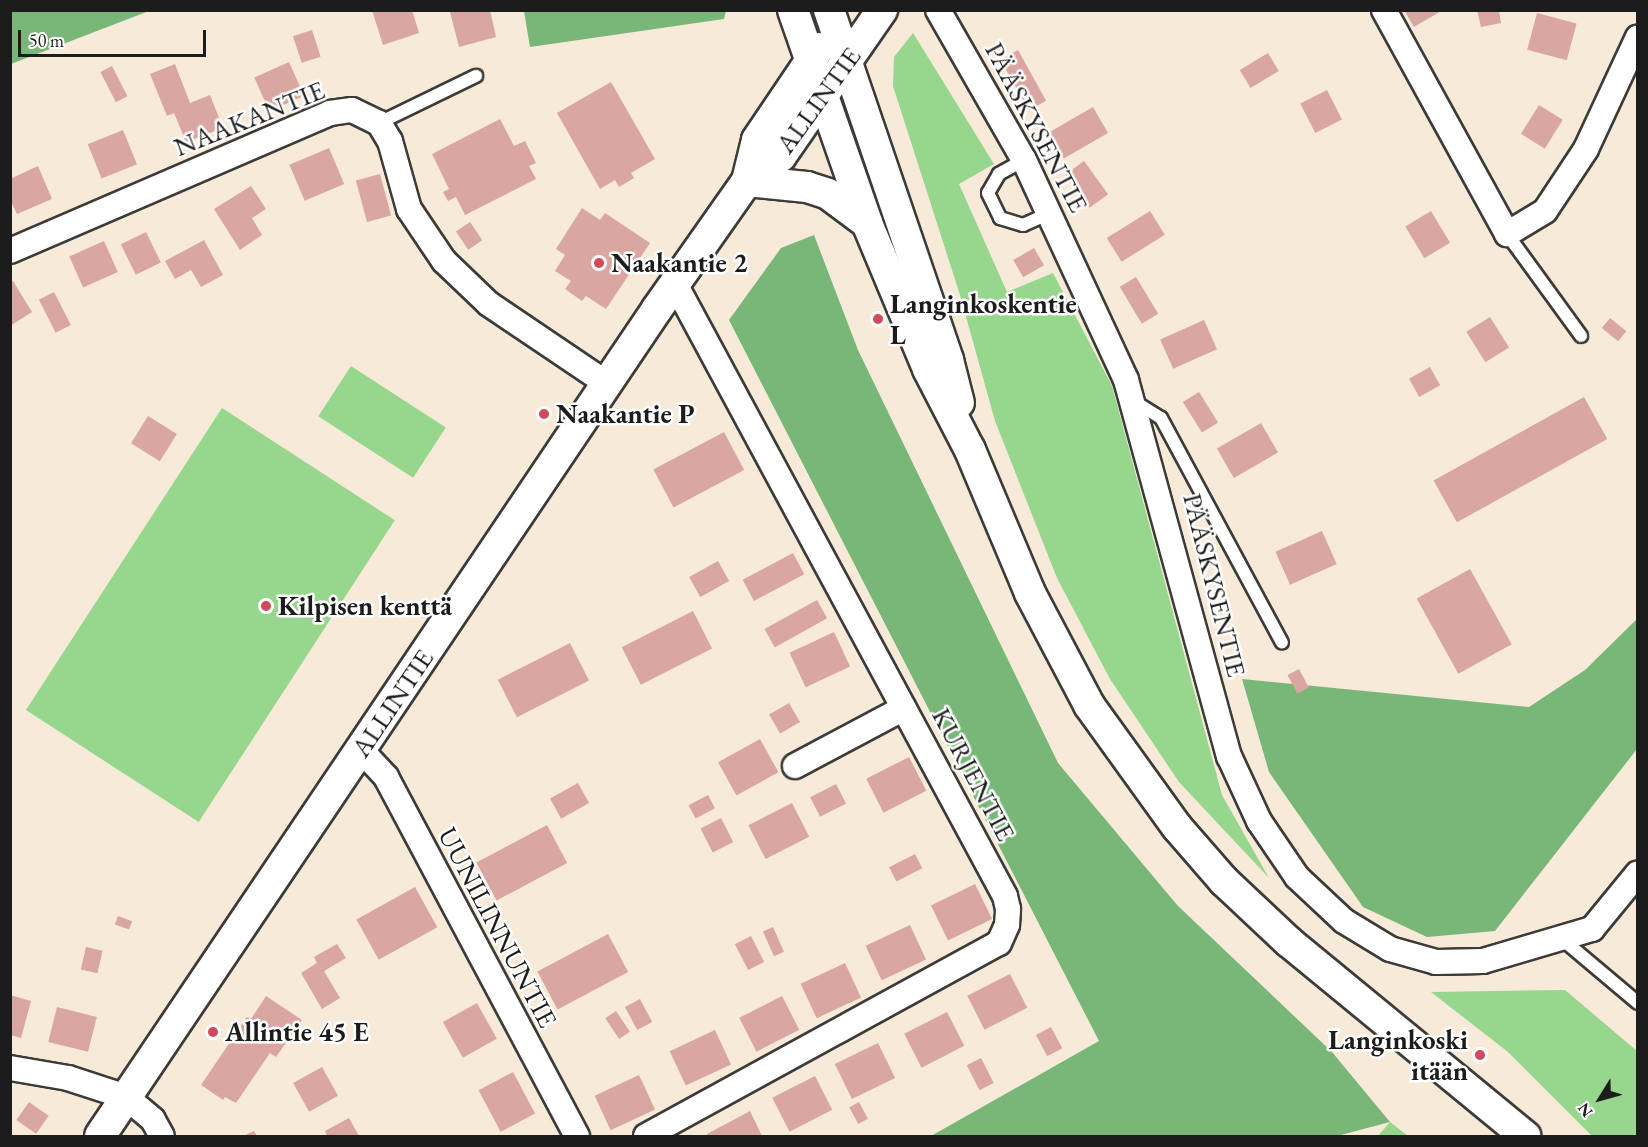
<!DOCTYPE html>
<meta charset="utf-8">
<style>
body{margin:0}
#map{position:relative;width:1648px;height:1147px;overflow:hidden;background:#f7ead8;font-family:"EB Garamond",serif}
div>[style]{position:absolute}
[style*='--x']{left:calc(var(--x)*1px);top:calc(var(--y)*1px);width:calc(var(--w)*1px);rotate:calc(var(--a)*1deg)}
.green>*{inset:0;background:#96d68d;transform-origin:0 0}
.forest>*{inset:0;background:#78b778}
.building>*{inset:0;background:#daa6a2;transform-origin:0 0}
.roads{filter:drop-shadow(2px 0 #3d3b38) drop-shadow(-2px 0 #3d3b38) drop-shadow(0 2px #3d3b38) drop-shadow(0 -2px #3d3b38)}
.service>*{height:12px;margin:-6px;padding:0 6px;transform-origin:6px;border-radius:6px;background:#fff}
.minor>*{height:24px;margin:-12px;padding:0 12px;transform-origin:12px;border-radius:12px;background:#fff}
.tertiary>*{height:30px;margin:-15px;padding:0 15px;transform-origin:15px;border-radius:15px;background:#fff}
.dots>*{width:16px;height:16px;translate:-50% -50%;box-sizing:border-box;border:3px solid #fff;border-radius:50%}
span{translate:-50% -50%;white-space:nowrap;text-align:center;line-height:1.15;-webkit-text-stroke:5px #fff;paint-order:stroke}
.street-label{font-size:27px;color:#1c1c1c}
.poi-label{font-size:27px;color:#1c1c1c;font-weight:700}
.left{translate:0 -50%;text-align:left}
.right{translate:-100% -50%;text-align:right}
.frame{position:absolute;inset:0;border:12px solid #1c1c1c;pointer-events:none}
.north{position:absolute;left:1570px;top:1069px;width:60px;height:60px;-webkit-text-stroke:4px #fff;paint-order:stroke;rotate:233deg;font-size:16px;font-weight:700;line-height:24px;text-align:center;color:#1c1c1c}
.north::after{content:'';display:block;margin:auto;width:21px;height:27px;background:#1c1c1c;clip-path:polygon(50% 0,100% 100%,50% 72%,0 100%)}
.scale{position:absolute;left:18px;top:30px;width:188px;height:27px;box-sizing:border-box;border:3px solid #1c1c1c;border-top:0;padding-left:8px;font-size:18px;line-height:21px;white-space:nowrap;color:#1c1c1c;-webkit-text-stroke:4px #fff;paint-order:stroke}
</style>
<div id="map">
<div class="green">
<div style="clip-path:polygon(913px 33px,994px 164px,959px 184px,1007px 292px,1053px 273px,1112px 386px,1222px 795px,1269px 878px,1179px 782px,1110px 679px,1057px 578px,995px 421px,960px 295px,893px 86px,894px 57px)"></div>
<div style="left:351px;top:366px;width:113px;height:60px;rotate:33deg"></div>
<div style="left:222px;top:408px;width:206px;height:360px;rotate:33deg"></div>
<div style="clip-path:polygon(1565px 990px,1637px 1051px,1637px 1136px,1592px 1136px,1508px 1052px,1431px 992px)"></div>
<div style="clip-path:polygon(1390px 1122px,1408px 1136px,1378px 1136px)"></div>
</div>
<div class="forest">
<div style="clip-path:polygon(11px 10px,149px 10px,149px 11px,11px 64px)"></div>
<div style="clip-path:polygon(524px 11px,524px 10px,726px 11px,724px 19px,530px 47px)"></div>
<div style="clip-path:polygon(814px 235px,858px 350px,1058px 763px,1178px 906px,1332px 1052px,1390px 1122px,1337px 1136px,931px 1136px,1099px 1041px,729px 320px,781px 248px)"></div>
<div style="clip-path:polygon(1637px 619px,1637px 749px,1495px 931px,1427px 937px,1363px 907px,1269px 772px,1242px 679px,1529px 707px,1585px 670px)"></div>
</div>
<div class="building">
<div style="clip-path:polygon(372px 10px,412px 10px,419px 33px,383px 45px)"></div>
<div style="clip-path:polygon(455px 10px,490px 10px,496px 37px,459px 47px,450px 12px)"></div>
<div style="clip-path:polygon(1404px 10px,1443px 10px,1414px 27px)"></div>
<div style="clip-path:polygon(1477px 10px,1499px 10px,1501px 23px,1481px 27px)"></div>
<div style="left:1537px;top:13px;width:41px;height:38px;rotate:15deg"></div>
<div style="left:312px;top:30px;width:28px;height:20px;rotate:72deg"></div>
<div style="left:1018px;top:50px;width:58px;height:20px;rotate:61deg"></div>
<div style="left:1268px;top:53px;width:21px;height:33px;rotate:59deg"></div>
<div style="left:289px;top:62px;width:37px;height:38px;rotate:66deg"></div>
<div style="clip-path:polygon(175px 64px,190px 103px,210px 95px,223px 128px,186px 142px,174px 113px,167px 116px,150px 74px)"></div>
<div style="left:112px;top:66px;width:34px;height:13px;rotate:63deg"></div>
<div style="clip-path:polygon(611px 82px,655px 159px,631px 173px,634px 178px,619px 187px,615px 180px,600px 189px,557px 113px)"></div>
<div style="left:1327px;top:90px;width:33px;height:30px;rotate:63deg"></div>
<div style="left:1539px;top:105px;width:28px;height:34px;rotate:32deg"></div>
<div style="left:1093px;top:107px;width:30px;height:51px;rotate:60deg"></div>
<div style="clip-path:polygon(500px 119px,514px 146px,525px 141px,536px 163px,529px 166px,536px 179px,465px 215px,456px 197px,448px 201px,443px 192px,449px 189px,432px 154px)"></div>
<div style="left:123px;top:130px;width:37px;height:38px;rotate:68deg"></div>
<div style="left:329px;top:148px;width:39px;height:43px;rotate:67deg"></div>
<div style="left:1084px;top:161px;width:41px;height:23px;rotate:54deg"></div>
<div style="clip-path:polygon(38px 166px,52px 199px,17px 214px,10px 199px,10px 179px)"></div>
<div style="left:380px;top:174px;width:43px;height:25px;rotate:75deg"></div>
<div style="clip-path:polygon(251px 186px,266px 209px,252px 218px,262px 235px,240px 250px,214px 209px)"></div>
<div style="clip-path:polygon(582px 208px,600px 220px,605px 213px,650px 243px,606px 309px,586px 296px,582px 301px,565px 289px,571px 281px,555px 271px,565px 255px,556px 249px)"></div>
<div style="left:1150px;top:211px;width:28px;height:51px;rotate:58deg"></div>
<div style="left:1431px;top:211px;width:37px;height:30px;rotate:59deg"></div>
<div style="left:470px;top:222px;width:22px;height:17px;rotate:56deg"></div>
<div style="left:146px;top:232px;width:34px;height:28px;rotate:64deg"></div>
<div style="clip-path:polygon(204px 240px,223px 275px,201px 287px,191px 270px,175px 279px,165px 261px)"></div>
<div style="left:104px;top:241px;width:34px;height:38px;rotate:66deg"></div>
<div style="left:1034px;top:248px;width:20px;height:24px;rotate:60deg"></div>
<div style="left:1136px;top:277px;width:43px;height:19px;rotate:59deg"></div>
<div style="clip-path:polygon(13px 281px,32px 312px,10px 326px,10px 283px)"></div>
<div style="left:54px;top:292px;width:37px;height:17px;rotate:63deg"></div>
<div style="left:1490px;top:317px;width:36px;height:28px;rotate:58deg"></div>
<div style="left:1610px;top:318px;width:21px;height:13px;rotate:39deg"></div>
<div style="left:1204px;top:320px;width:32px;height:48px;rotate:66deg"></div>
<div style="left:1430px;top:367px;width:21px;height:24px;rotate:61deg"></div>
<div style="left:1199px;top:392px;width:36px;height:19px;rotate:58deg"></div>
<div style="left:1584px;top:397px;width:48px;height:172px;rotate:61deg"></div>
<div style="left:148px;top:416px;width:34px;height:32px;rotate:32deg"></div>
<div style="left:1261px;top:423px;width:34px;height:51px;rotate:60deg"></div>
<div style="left:724px;top:432px;width:43px;height:80px;rotate:62deg"></div>
<div style="left:1322px;top:531px;width:36px;height:51px;rotate:66deg"></div>
<div style="left:793px;top:553px;width:24px;height:57px;rotate:62deg"></div>
<div style="left:718px;top:561px;width:23px;height:33px;rotate:61deg"></div>
<div style="left:1470px;top:569px;width:86px;height:61px;rotate:61deg"></div>
<div style="left:817px;top:600px;width:21px;height:60px;rotate:61deg"></div>
<div style="left:693px;top:611px;width:42px;height:80px;rotate:63deg"></div>
<div style="left:834px;top:632px;width:38px;height:49px;rotate:65deg"></div>
<div style="left:570px;top:643px;width:42px;height:81px;rotate:63deg"></div>
<div style="left:1299px;top:669px;width:21px;height:13px;rotate:62deg"></div>
<div style="left:789px;top:703px;width:22px;height:23px;rotate:60deg"></div>
<div style="left:760px;top:739px;width:38px;height:48px;rotate:61deg"></div>
<div style="left:909px;top:757px;width:38px;height:48px;rotate:63deg"></div>
<div style="left:578px;top:783px;width:23px;height:32px;rotate:61deg"></div>
<div style="left:836px;top:784px;width:22px;height:29px;rotate:63deg"></div>
<div style="left:708px;top:795px;width:15px;height:22px;rotate:62deg"></div>
<div style="left:792px;top:803px;width:38px;height:49px;rotate:63deg"></div>
<div style="left:721px;top:818px;width:27px;height:23px;rotate:63deg"></div>
<div style="left:547px;top:825px;width:43px;height:80px;rotate:62deg"></div>
<div style="left:915px;top:854px;width:16px;height:29px;rotate:63deg"></div>
<div style="left:975px;top:884px;width:39px;height:49px;rotate:64deg"></div>
<div style="left:415px;top:887px;width:46px;height:67px;rotate:61deg"></div>
<div style="left:118px;top:916px;width:15px;height:9px;rotate:20deg"></div>
<div style="left:910px;top:925px;width:38px;height:49px;rotate:65deg"></div>
<div style="left:773px;top:927px;width:27px;height:11px;rotate:66deg"></div>
<div style="left:608px;top:934px;width:43px;height:80px;rotate:62deg"></div>
<div style="left:751px;top:936px;width:29px;height:18px;rotate:63deg"></div>
<div style="clip-path:polygon(337px 944px,346px 958px,324px 971px,340px 998px,322px 1009px,301px 973px,317px 963px,314px 957px)"></div>
<div style="left:86px;top:947px;width:17px;height:23px;rotate:13deg"></div>
<div style="left:845px;top:963px;width:38px;height:49px;rotate:65deg"></div>
<div style="left:1010px;top:974px;width:38px;height:48px;rotate:63deg"></div>
<div style="clip-path:polygon(10px 995px,31px 1001px,21px 1038px,10px 1035px)"></div>
<div style="clip-path:polygon(266px 996px,302px 1020px,276px 1057px,270px 1053px,236px 1103px,225px 1097px,223px 1100px,201px 1085px,247px 1017px,251px 1019px)"></div>
<div style="left:782px;top:996px;width:38px;height:48px;rotate:63deg"></div>
<div style="left:640px;top:999px;width:26px;height:17px;rotate:62deg"></div>
<div style="left:477px;top:1003px;width:41px;height:39px;rotate:61deg"></div>
<div style="left:57px;top:1007px;width:41px;height:36px;rotate:14deg"></div>
<div style="left:616px;top:1011px;width:25px;height:13px;rotate:56deg"></div>
<div style="left:947px;top:1012px;width:38px;height:48px;rotate:63deg"></div>
<div style="left:1051px;top:1027px;width:24px;height:17px;rotate:62deg"></div>
<div style="left:715px;top:1030px;width:38px;height:50px;rotate:65deg"></div>
<div style="left:878px;top:1043px;width:39px;height:48px;rotate:64deg"></div>
<div style="left:981px;top:1058px;width:28px;height:16px;rotate:63deg"></div>
<div style="left:322px;top:1067px;width:33px;height:33px;rotate:61deg"></div>
<div style="left:513px;top:1072px;width:47px;height:39px;rotate:62deg"></div>
<div style="left:639px;top:1075px;width:38px;height:49px;rotate:65deg"></div>
<div style="left:815px;top:1076px;width:38px;height:48px;rotate:63deg"></div>
<div style="left:29px;top:1102px;width:24px;height:22px;rotate:35deg"></div>
<div style="left:859px;top:1102px;width:19px;height:11px;rotate:62deg"></div>
<div style="clip-path:polygon(750px 1111px,762px 1136px,708px 1136px,707px 1134px)"></div>
<div style="clip-path:polygon(349px 1118px,359px 1136px,327px 1136px,325px 1131px)"></div>
<div style="clip-path:polygon(254px 1131px,257px 1136px,243px 1136px)"></div>
</div>
<div class="roads">
<div class="service">
<div style="--x:379;--y:123;--w:108;--a:-25.9"></div>
<div style="--x:1024;--y:160;--w:29;--a:151"></div>
<div style="--x:999;--y:174;--w:22;--a:120"></div>
<div style="--x:988;--y:193;--w:28;--a:64"></div>
<div style="--x:1000;--y:218;--w:24;--a:17"></div>
<div style="--x:1023;--y:225;--w:30;--a:-24"></div>
<div style="--x:1507;--y:234;--w:126;--a:54"></div>
<div style="--x:1132;--y:400;--w:34;--a:32"></div>
<div style="--x:1161;--y:418;--w:255;--a:61.7"></div>
<div style="--x:1562;--y:939;--w:99;--a:40.1"></div>
</div>
<div class="minor">
<div style="--x:938;--y:10;--w:173;--a:60.2"></div>
<div style="--x:1024;--y:160;--w:242;--a:65.1"></div>
<div style="--x:1126;--y:380;--w:390;--a:74.7"></div>
<div style="--x:1229;--y:756;--w:72;--a:65.2"></div>
<div style="--x:1259;--y:821;--w:68;--a:55.8"></div>
<div style="--x:1297;--y:877;--w:64;--a:43.1"></div>
<div style="--x:1344;--y:921;--w:54;--a:31.3"></div>
<div style="--x:1390;--y:949;--w:48;--a:15.8"></div>
<div style="--x:1436;--y:962;--w:47;--a:-1.2"></div>
<div style="--x:1483;--y:961;--w:114;--a:-16.4"></div>
<div style="--x:1592;--y:929;--w:72;--a:-50.6"></div>
<div style="--x:1384;--y:10;--w:256;--a:61.2"></div>
<div style="--x:1507;--y:234;--w:44;--a:-31.2"></div>
<div style="--x:1545;--y:211;--w:74;--a:-56.5"></div>
<div style="--x:1586;--y:149;--w:123;--a:-65.1"></div>
<div style="--x:10;--y:251;--w:348;--a:-23.3"></div>
<div style="--x:330;--y:113;--w:22;--a:-8"></div>
<div style="--x:352;--y:110;--w:30;--a:26"></div>
<div style="--x:379;--y:123;--w:21;--a:59"></div>
<div style="--x:390;--y:141;--w:71;--a:74.4"></div>
<div style="--x:409;--y:209;--w:63;--a:56.1"></div>
<div style="--x:444;--y:261;--w:62;--a:43.7"></div>
<div style="--x:489;--y:304;--w:141;--a:34"></div>
<div style="--x:361;--y:750;--w:37;--a:47"></div>
<div style="--x:386;--y:777;--w:407;--a:62"></div>
<div style="--x:795;--y:766;--w:123;--a:-28"></div>
<div style="--x:10;--y:1068;--w:59;--a:9.8"></div>
<div style="--x:68;--y:1078;--w:61;--a:18.1"></div>
<div style="--x:126;--y:1097;--w:35;--a:40"></div>
<div style="--x:153;--y:1120;--w:18;--a:61"></div>
<div style="--x:646;--y:1136;--w:402;--a:-28.7"></div>
<div style="--x:999;--y:943;--w:20;--a:-66"></div>
<div style="--x:1007;--y:925;--w:16;--a:-86"></div>
<div style="--x:1008;--y:909;--w:13;--a:-103"></div>
<div style="--x:1005;--y:896;--w:695;--a:-118.33"></div>
</div>
<div class="tertiary">
<div style="--x:793;--y:10;--w:225;--a:70.8"></div>
<div style="--x:867;--y:223;--w:158;--a:67.3"></div>
<div style="--x:928;--y:369;--w:91;--a:62.6"></div>
<div style="--x:970;--y:450;--w:155;--a:67.2"></div>
<div style="--x:1030;--y:593;--w:127;--a:62.2"></div>
<div style="--x:1089;--y:705;--w:150;--a:54.2"></div>
<div style="--x:1177;--y:827;--w:72;--a:49"></div>
<div style="--x:1224;--y:881;--w:89;--a:43.2"></div>
<div style="--x:1289;--y:942;--w:306;--a:39.4"></div>
<div style="--x:829;--y:10;--w:370;--a:71.2"></div>
<div style="--x:948;--y:360;--w:44;--a:75.7"></div>
<div style="--x:747;--y:181;--w:42;--a:-76.3"></div>
<div style="--x:757;--y:140;--w:111;--a:-56"></div>
<div style="--x:747;--y:181;--w:60;--a:5.7"></div>
<div style="--x:807;--y:187;--w:22;--a:18"></div>
<div style="--x:828;--y:194;--w:49;--a:36.6"></div>
<div style="--x:100;--y:1136;--w:997;--a:-56.04"></div>
<div style="--x:657;--y:309;--w:156;--a:-54.9"></div>
<div style="--x:747;--y:181;--w:42;--a:-36.3"></div>
<div style="--x:781;--y:156;--w:178;--a:-55.3"></div>
</div>
</div>
<div class="dots">
<div style="left:599px;top:263px;background:#d1495b"></div>
<div style="left:878px;top:319px;background:#d1495b"></div>
<div style="left:544px;top:414px;background:#d1495b"></div>
<div style="left:266px;top:606px;background:#d1495b"></div>
<div style="left:213px;top:1032px;background:#d1495b"></div>
<div style="left:1480px;top:1055px;background:#d1495b"></div>
</div>
<div class="street-label">
<span style="left:818px;top:100px;rotate:-54deg">ALLINTIE</span>
<span style="left:249px;top:118px;rotate:-22deg">NAAKANTIE</span>
<span style="left:1037px;top:127px;rotate:62deg">PÄÄSKYSENTIE</span>
<span style="left:1215px;top:585px;rotate:76deg">PÄÄSKYSENTIE</span>
<span style="left:392px;top:703px;rotate:-56deg">ALLINTIE</span>
<span style="left:974px;top:774px;rotate:62deg">KURJENTIE</span>
<span style="left:498px;top:927px;rotate:62deg">UUNILINNUNTIE</span>
</div>
<div class="poi-label">
<span class="left" style="left:611px;top:263px">Naakantie 2</span>
<span class="left" style="left:890px;top:319px">Langinkoskentie<br>L</span>
<span class="left" style="left:556px;top:414px">Naakantie P</span>
<span class="left" style="left:278px;top:606px">Kilpisen kenttä</span>
<span class="left" style="left:225px;top:1032px">Allintie 45 E</span>
<span class="right" style="left:1468px;top:1055px">Langinkoski<br>itään</span>
</div>
<div class="frame"></div>
<div class="north">N</div>
<div class="scale">50 m</div>
</div>
